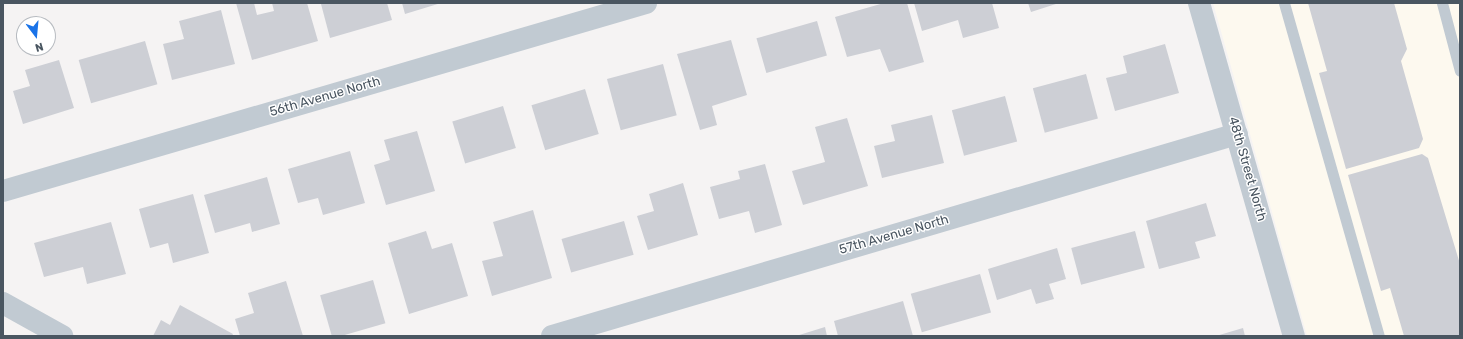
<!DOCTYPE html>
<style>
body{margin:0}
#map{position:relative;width:1463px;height:339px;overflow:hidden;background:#f5f3f3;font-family:Rubik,sans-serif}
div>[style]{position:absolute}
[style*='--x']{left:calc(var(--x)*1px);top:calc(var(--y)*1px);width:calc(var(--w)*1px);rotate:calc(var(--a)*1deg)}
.commercial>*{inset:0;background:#fdf9ef}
.building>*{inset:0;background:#cdcfd5;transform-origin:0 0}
.lane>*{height:11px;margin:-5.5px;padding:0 5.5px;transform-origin:5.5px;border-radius:5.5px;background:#c1cad2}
.street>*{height:22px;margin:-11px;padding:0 11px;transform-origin:11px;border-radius:11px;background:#c1cad2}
span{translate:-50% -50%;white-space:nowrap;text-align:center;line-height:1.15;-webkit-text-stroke:3px #fff;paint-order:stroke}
.street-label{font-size:13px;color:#4a5661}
.frame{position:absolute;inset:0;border:4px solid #4a5661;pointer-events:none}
.north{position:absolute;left:16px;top:16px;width:40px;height:40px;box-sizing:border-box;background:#fff;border:1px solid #b7bbc0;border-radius:50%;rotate:164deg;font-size:11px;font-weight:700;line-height:16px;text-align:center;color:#4a5661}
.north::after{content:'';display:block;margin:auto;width:14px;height:18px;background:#1a73e8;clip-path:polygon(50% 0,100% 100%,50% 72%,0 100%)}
</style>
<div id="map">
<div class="commercial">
<div style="clip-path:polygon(1213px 3px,1460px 3px,1460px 336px,1307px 336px)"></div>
</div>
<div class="building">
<div style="clip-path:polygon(236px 3px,254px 3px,257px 15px,274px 11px,272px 3px,307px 3px,318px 41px,252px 60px)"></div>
<div style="clip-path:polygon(325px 3px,387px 3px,392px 20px,330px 38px,321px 4px)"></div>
<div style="clip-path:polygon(402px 3px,441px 3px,405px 14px)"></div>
<div style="clip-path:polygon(884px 3px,907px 3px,924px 62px,889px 72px,880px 49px,847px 57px,835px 17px)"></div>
<div style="clip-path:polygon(914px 3px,992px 3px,999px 28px,963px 38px,958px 20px,922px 31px)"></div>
<div style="clip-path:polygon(1028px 3px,1059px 3px,1031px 12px)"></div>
<div style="clip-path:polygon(1308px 3px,1394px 3px,1407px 49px,1401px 61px,1423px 139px,1419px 148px,1346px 169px,1319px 73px,1327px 71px)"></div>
<div style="clip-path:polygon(221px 10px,235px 64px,172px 80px,163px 44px,184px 39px,179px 21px)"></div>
<div style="left:817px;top:21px;width:36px;height:63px;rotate:74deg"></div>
<div style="clip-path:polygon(731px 40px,747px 95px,712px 106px,717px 125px,700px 130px,677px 54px)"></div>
<div style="left:145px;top:41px;width:45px;height:69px;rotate:74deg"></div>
<div style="clip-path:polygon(1165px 44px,1179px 93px,1115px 111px,1106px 78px,1127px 73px,1123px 56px)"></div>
<div style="clip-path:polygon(59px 60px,74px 108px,23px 124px,13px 91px,30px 86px,25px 70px)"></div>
<div style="left:663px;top:64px;width:53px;height:58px;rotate:75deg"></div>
<div style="left:1086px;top:74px;width:46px;height:55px;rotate:75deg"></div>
<div style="left:585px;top:89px;width:47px;height:56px;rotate:73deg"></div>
<div style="left:1005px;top:96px;width:47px;height:55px;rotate:75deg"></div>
<div style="left:503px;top:106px;width:44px;height:53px;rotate:73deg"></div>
<div style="clip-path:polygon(932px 115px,944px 163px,882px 178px,874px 146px,895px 141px,891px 125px)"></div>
<div style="clip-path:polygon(847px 118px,868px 186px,803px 205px,792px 171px,825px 162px,815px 127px)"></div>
<div style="clip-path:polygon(417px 131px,435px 191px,386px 205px,374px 165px,390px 160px,384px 140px)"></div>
<div style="clip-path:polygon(350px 151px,365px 203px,323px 215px,318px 198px,298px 203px,288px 169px)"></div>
<div style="clip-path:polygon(1422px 154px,1428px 158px,1460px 264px,1460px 336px,1404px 336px,1390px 288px,1381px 291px,1348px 175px)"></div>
<div style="clip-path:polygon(765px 164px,782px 225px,755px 233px,749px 211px,719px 219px,710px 187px,740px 179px,738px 171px)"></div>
<div style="clip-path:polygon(267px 177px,280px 224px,252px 232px,250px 223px,215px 233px,204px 195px)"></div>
<div style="clip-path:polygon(683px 183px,698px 235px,648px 250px,637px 216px,654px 211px,649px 194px)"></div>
<div style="clip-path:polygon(193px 194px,209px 253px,173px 263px,168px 243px,150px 248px,139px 209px)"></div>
<div style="clip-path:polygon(1206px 203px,1216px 236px,1195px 242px,1200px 258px,1159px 269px,1146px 221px)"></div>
<div style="clip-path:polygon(533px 210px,552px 278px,492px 296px,482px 261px,503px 256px,493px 222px)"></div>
<div style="left:624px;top:221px;width:35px;height:65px;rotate:74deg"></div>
<div style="clip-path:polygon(111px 222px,126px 274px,87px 284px,83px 267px,44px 277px,34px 243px)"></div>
<div style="clip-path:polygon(426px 231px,432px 249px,452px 243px,468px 296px,409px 314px,388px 243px)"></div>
<div style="left:1135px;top:231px;width:38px;height:66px;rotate:75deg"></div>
<div style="clip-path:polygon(1057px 248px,1066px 279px,1049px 284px,1054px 299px,1036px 304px,1031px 289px,997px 300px,988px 269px)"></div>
<div style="left:980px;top:274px;width:40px;height:72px;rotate:74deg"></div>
<div style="left:373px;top:280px;width:45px;height:55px;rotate:74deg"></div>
<div style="clip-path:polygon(286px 281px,303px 336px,240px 336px,235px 319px,254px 313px,248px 293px)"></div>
<div style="clip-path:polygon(903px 301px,913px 336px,838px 336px,834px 321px)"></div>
<div style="clip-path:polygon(180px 305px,233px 334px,232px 336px,153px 336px,161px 320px,170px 325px)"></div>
<div style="clip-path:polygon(825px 327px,827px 336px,796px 336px)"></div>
<div style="clip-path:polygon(1243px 328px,1245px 336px,1216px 336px)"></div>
</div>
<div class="lane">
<div style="--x:1284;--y:3;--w:346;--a:74.1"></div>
<div style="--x:1442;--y:3;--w:70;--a:75.2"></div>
</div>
<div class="street">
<div style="--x:1199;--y:3;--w:346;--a:74.1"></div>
<div style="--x:3;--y:191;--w:670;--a:-16.3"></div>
<div style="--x:3;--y:303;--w:68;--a:29.2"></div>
<div style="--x:552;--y:336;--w:714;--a:-16.43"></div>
</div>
<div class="street-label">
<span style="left:325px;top:97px;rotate:-16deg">56th Avenue North</span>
<span style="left:1247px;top:169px;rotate:74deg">48th Street North</span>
<span style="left:894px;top:235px;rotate:-16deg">57th Avenue North</span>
</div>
<div class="frame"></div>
<div class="north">N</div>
</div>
